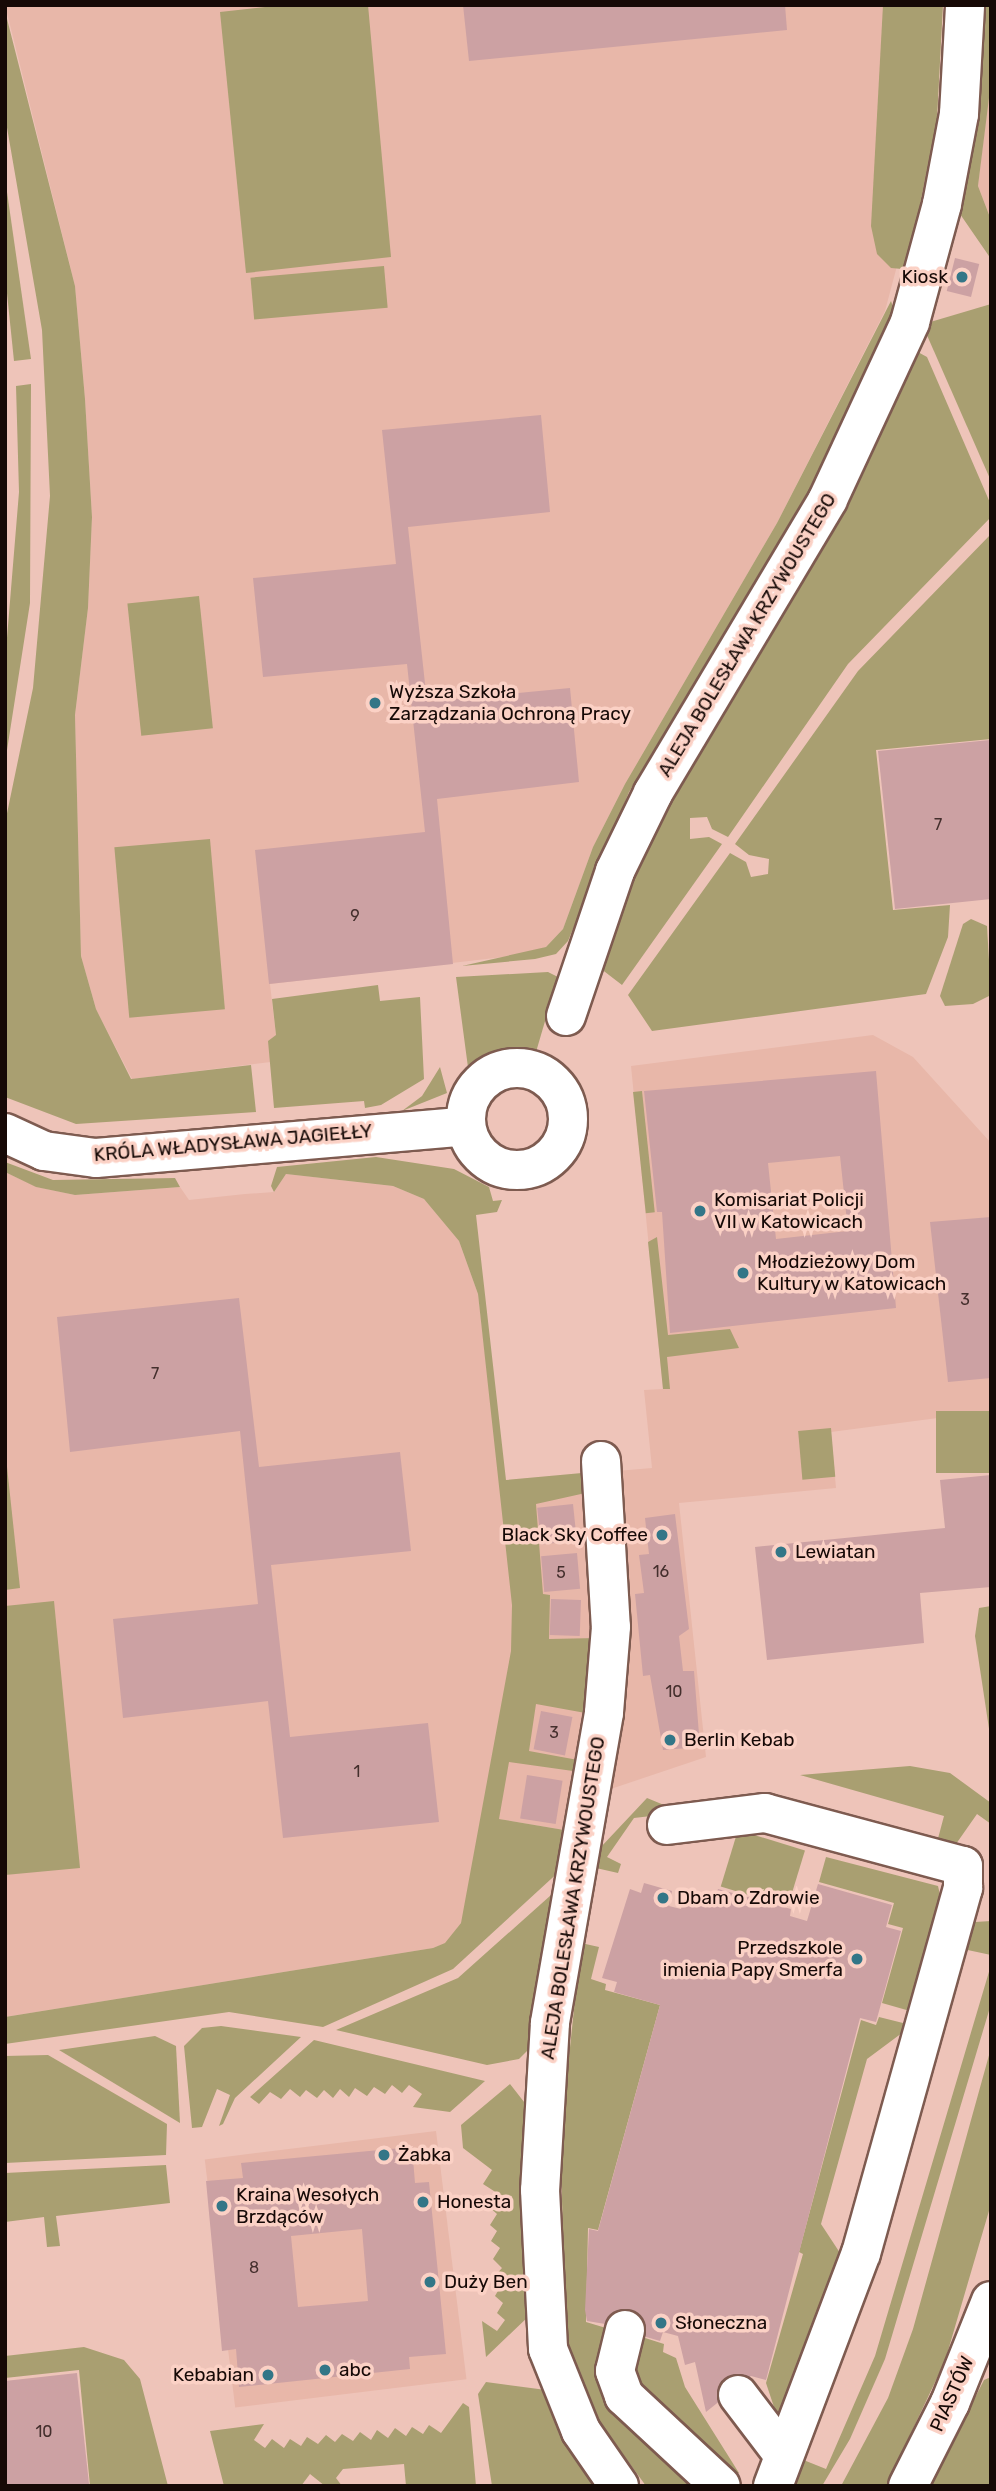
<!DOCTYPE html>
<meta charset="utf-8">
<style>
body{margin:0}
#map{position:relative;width:996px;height:2491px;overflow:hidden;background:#eec4b9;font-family:Rubik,sans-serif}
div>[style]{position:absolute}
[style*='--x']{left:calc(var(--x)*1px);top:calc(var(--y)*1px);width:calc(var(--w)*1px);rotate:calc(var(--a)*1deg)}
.built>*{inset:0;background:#e8b7a9;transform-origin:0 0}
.green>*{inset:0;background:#a99f71;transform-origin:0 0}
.building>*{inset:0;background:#cca1a3;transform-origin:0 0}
.roads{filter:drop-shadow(2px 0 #7e5b50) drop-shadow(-2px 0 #7e5b50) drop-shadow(0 2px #7e5b50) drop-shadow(0 -2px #7e5b50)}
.street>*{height:38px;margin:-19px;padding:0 19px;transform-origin:19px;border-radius:19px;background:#fff}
.street>.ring{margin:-19px;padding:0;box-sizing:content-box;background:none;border:38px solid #fff;border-radius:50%}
.dots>*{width:19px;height:19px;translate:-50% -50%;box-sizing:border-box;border:4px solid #fbd1c5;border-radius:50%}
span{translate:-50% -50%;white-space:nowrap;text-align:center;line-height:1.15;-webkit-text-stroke:7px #fbd1c5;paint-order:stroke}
.number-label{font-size:16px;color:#442f2d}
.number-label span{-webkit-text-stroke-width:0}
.poi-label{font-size:19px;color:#160906}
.right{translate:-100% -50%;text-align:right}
.left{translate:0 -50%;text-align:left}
.street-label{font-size:19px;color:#160906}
.frame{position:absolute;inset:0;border:7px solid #160906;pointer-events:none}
</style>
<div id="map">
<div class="built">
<div style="clip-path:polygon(5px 5px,936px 5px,909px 221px,885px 311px,777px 523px,625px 784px,593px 847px,563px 929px,546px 947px,521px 955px,270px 984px,279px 1061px,132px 1079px,96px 1009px,81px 956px,75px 715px,88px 608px,92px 517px,85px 399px,75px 286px)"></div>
<div style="clip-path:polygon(991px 77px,991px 220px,978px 186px)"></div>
<div style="clip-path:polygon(873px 1035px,913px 1057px,991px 1143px,991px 1411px,831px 1432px,836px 1488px,679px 1503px,706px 1757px,575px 1801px,570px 1831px,499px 1819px,461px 1923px,446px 1943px,433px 1948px,5px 2017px,5px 1172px,37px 1187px,75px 1195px,180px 1187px,189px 1200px,245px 1194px,274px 1192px,286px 1174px,393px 1186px,424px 1199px,459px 1241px,478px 1294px,500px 1481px,652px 1468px,644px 1390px,663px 1389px,631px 1066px)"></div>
<div style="left:436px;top:2131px;width:250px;height:233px;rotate:83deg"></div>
</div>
<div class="green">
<div style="clip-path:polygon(283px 5px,368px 5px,391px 257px,246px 273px,220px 12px)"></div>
<div style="clip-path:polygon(883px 5px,943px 5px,937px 119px,909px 261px,902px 269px,891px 268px,877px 254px,871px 226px)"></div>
<div style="clip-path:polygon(979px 5px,991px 5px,991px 82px,978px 186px,991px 220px,991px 259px,960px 214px,958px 202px)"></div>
<div style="clip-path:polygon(5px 11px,75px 286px,85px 399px,92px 517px,88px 608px,75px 715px,81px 956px,96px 1009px,131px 1079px,251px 1065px,256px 1112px,76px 1124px,5px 1097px,5px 823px,33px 688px,50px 496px,42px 330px,5px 116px)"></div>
<div style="clip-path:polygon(5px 178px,31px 359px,14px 361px,5px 274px)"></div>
<div style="left:384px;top:266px;width:42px;height:134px;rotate:85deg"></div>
<div style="clip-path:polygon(891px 301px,895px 313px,816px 479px,629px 792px,568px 941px,556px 954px,535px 959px,462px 966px,546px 947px,563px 929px,593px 847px,625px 784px,777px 523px)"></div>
<div style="clip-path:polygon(991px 304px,991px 481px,926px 333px,927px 323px)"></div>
<div style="clip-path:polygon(916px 351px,927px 357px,991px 505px,991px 517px,848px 664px,728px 837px,712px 829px,707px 817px,690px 818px,690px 839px,709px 837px,722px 844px,622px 985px,596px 965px,603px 940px,688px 757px,842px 513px)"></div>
<div style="clip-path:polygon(31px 384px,30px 603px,5px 763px,5px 662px,19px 492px,16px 386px)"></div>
<div style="clip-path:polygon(991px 534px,991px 739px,876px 750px,893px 910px,950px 905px,948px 937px,926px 994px,652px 1031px,628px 995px,730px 853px,746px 862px,751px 877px,768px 874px,769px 859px,749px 855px,735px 844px,858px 671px)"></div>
<div style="left:199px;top:596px;width:133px;height:72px;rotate:84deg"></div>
<div style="left:210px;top:839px;width:171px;height:96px;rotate:85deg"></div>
<div style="clip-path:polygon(971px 919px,987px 926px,991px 995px,973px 1004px,945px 1006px,940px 996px,963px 924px)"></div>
<div style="clip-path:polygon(548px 972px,558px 977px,536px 1052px,497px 1057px,469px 1075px,456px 977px)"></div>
<div style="clip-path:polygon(378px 985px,380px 1001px,420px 997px,424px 1079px,381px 1105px,365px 1108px,364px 1101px,274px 1108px,268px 1041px,276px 1035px,272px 999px)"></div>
<div style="clip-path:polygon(440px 1067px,447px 1093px,402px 1111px,422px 1096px)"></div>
<div style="left:642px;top:1091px;width:122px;height:9px;rotate:84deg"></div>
<div style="clip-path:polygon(376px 1157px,454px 1169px,489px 1187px,493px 1201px,502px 1200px,497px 1212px,476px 1215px,506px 1480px,582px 1473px,587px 1478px,590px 1492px,536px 1504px,543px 1594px,550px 1595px,549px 1639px,597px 1638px,591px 1714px,536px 1704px,529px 1751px,578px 1760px,573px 1771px,509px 1762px,499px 1819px,570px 1831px,563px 1868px,453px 1969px,323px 2027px,229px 2012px,5px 2044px,5px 2017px,433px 1948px,445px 1943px,461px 1923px,511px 1651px,512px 1605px,478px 1294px,459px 1241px,424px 1199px,393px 1186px,286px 1174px,274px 1192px,271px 1186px,277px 1167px)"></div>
<div style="clip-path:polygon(5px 1162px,53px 1180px,175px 1178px,180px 1187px,75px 1195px,36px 1187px,5px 1172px)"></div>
<div style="clip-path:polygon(657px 1237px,668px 1335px,730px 1329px,739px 1348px,667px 1357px,670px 1389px,663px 1389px,648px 1242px)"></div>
<div style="left:991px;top:1411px;width:62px;height:55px;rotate:90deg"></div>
<div style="left:831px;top:1428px;width:49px;height:33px;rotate:85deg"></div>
<div style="clip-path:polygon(5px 1448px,20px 1588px,5px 1590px)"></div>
<div style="clip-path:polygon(54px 1601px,80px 1868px,5px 1875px,5px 1606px)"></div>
<div style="clip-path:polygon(991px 1606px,991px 1742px,975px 1636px,979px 1608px)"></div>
<div style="clip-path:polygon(910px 1766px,950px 1773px,991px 1803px,991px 1824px,977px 1814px,956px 1844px,936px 1846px,944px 1816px,800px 1775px)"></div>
<div style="clip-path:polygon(647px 1798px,664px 1805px,714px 1803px,694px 1811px,634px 1818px,607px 1857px,621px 1864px,618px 1873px,596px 1868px,600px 1848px)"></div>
<div style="left:738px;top:1830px;width:70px;height:59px;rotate:17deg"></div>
<div style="clip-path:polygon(826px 1857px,938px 1886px,941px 1899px,910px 2011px,882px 2003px,903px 1928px,888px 1924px,894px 1903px,819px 1882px)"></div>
<div style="clip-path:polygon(560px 1887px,535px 2043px,519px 2059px,487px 2065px,336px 2030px,458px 1978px)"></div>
<div style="clip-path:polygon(991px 1921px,991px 1955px,963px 1949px,975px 1922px)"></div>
<div style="clip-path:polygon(581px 1943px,599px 1947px,591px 1979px,606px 1984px,605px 1990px,660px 2005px,598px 2230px,588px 2228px,586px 2322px,606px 2328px,695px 2486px,646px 2486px,595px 2416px,567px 2349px,560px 2142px)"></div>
<div style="clip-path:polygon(991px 1965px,991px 2004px,885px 2359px,850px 2439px,822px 2486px,791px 2486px,801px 2459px,826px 2469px,875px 2356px)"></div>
<div style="clip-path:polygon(879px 2017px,907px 2024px,906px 2030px,867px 2059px,821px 2224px,842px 2256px,785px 2413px,776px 2413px,766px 2383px,803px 2254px,799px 2252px,861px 2020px,876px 2025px)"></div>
<div style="clip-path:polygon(221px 2026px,301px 2037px,235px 2098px,223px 2124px,219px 2126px,230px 2095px,217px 2089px,202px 2127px,192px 2128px,184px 2046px,202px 2028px)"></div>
<div style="clip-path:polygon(155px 2036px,176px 2046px,180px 2123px,59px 2050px)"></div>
<div style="clip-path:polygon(314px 2040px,485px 2081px,450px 2112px,413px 2107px,422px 2094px,409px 2085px,402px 2093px,392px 2085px,385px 2094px,374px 2087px,367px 2096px,355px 2088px,349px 2097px,340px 2089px,333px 2098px,324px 2090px,317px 2098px,306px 2090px,300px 2097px,290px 2089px,281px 2099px,270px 2092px,259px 2104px,250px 2097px)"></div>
<div style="clip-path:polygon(991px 2048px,991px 2204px,945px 2361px,886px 2486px,841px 2486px,888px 2398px,913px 2329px)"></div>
<div style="clip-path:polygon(48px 2055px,167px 2124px,166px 2155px,5px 2163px,5px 2056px)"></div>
<div style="clip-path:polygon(510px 2084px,528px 2107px,530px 2315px,486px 2357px,482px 2321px,497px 2331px,505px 2320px,497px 2313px,503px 2303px,495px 2296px,502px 2284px,493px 2278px,502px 2268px,493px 2259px,500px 2248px,491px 2241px,497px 2231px,490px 2225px,497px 2214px,488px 2206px,497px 2193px,483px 2184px,492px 2170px,463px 2148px,461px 2125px)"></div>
<div style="clip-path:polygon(166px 2165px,170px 2203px,56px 2216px,60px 2246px,47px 2247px,44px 2217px,5px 2222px,5px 2173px)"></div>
<div style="clip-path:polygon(642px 2337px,664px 2344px,663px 2352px,676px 2358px,685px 2387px,739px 2473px,731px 2473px,652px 2402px,633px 2374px)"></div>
<div style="clip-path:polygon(84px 2347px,124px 2360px,140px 2379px,168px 2486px,90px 2486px,79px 2370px,5px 2378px,5px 2356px)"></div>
<div style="clip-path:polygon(991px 2377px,991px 2486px,930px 2486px,984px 2380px)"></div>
<div style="clip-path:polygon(486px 2382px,546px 2390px,605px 2486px,492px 2486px,478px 2394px)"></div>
<div style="clip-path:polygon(463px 2403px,469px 2407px,476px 2486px,406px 2486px,404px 2464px,343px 2469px,336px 2478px,342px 2486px,325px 2486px,310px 2474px,301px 2486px,224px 2486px,210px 2431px,264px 2424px,254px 2440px,265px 2448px,272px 2439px,284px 2448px,290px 2439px,301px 2446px,307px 2437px,318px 2444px,326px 2435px,335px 2442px,342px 2434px,353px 2441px,360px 2432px,371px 2440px,377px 2430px,388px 2438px,395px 2428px,406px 2436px,412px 2427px,423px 2434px,429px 2425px,441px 2433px)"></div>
</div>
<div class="building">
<div style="clip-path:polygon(463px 5px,785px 5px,787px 30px,469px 61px)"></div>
<div style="left:955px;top:258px;width:25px;height:34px;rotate:14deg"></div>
<div style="clip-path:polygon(541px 415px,550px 512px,408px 527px,427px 702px,570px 688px,579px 782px,437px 799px,453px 964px,269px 984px,255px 850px,425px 832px,407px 664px,263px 677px,253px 578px,396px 564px,382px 430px)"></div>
<div style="clip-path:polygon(990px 740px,991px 899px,895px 909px,878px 751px)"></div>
<div style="clip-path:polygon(evenodd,876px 1071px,896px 1308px,670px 1333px,662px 1212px,657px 1212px,644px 1091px,876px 1071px,840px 1156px,848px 1231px,776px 1239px,768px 1163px,840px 1156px)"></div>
<div style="clip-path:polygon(991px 1217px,991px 1378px,948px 1382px,930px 1222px)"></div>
<div style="clip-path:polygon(239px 1298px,259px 1467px,400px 1452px,411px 1551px,271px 1565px,290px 1737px,428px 1723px,439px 1822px,283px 1838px,268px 1701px,123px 1718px,113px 1619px,258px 1604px,240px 1431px,70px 1452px,57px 1317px)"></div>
<div style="clip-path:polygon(991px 1475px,991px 1587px,920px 1593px,924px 1643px,767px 1660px,755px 1547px,945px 1528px,940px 1480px)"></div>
<div style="left:573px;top:1504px;width:37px;height:36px;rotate:84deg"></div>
<div style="clip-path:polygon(675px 1514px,689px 1629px,679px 1636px,683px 1671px,694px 1671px,700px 1747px,663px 1750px,650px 1675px,643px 1676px,635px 1594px,644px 1593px,639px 1555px,649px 1554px,645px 1518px)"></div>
<div style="left:577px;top:1553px;width:36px;height:36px;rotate:85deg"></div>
<div style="left:551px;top:1599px;width:30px;height:36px;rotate:2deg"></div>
<div style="left:541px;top:1711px;width:32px;height:39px;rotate:11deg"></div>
<div style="left:527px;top:1775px;width:36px;height:44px;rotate:9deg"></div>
<div style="clip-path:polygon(644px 1883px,672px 1891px,669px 1906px,681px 1909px,685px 1894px,714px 1902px,718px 1889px,791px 1909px,790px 1916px,807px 1921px,818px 1884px,892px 1905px,886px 1927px,901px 1931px,876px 2022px,860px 2018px,766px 2380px,751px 2376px,706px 2412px,695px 2362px,685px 2365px,678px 2336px,663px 2332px,660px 2341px,643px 2336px,642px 2330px,587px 2321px,585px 2310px,589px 2229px,598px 2231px,660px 2005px,614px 1992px,617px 1982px,602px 1978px,630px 1889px,641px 1893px)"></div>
<div style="clip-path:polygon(evenodd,412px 2147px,415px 2183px,429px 2182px,446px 2354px,409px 2357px,410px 2369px,239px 2387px,236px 2349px,222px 2351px,206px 2181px,243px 2178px,241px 2163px,412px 2147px,362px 2229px,368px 2301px,298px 2307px,291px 2236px,362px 2229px)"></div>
<div style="clip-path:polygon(77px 2373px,89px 2484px,5px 2486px,5px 2381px)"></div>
</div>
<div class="roads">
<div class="street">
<div style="--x:566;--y:1016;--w:153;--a:-71.3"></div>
<div style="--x:615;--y:871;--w:87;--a:-64"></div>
<div style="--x:653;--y:793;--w:342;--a:-59.2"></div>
<div style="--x:828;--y:499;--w:195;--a:-65.1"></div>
<div style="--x:910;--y:322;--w:122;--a:-74.8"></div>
<div style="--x:942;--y:204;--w:92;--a:-79.3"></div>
<div style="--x:959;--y:114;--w:109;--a:-86.8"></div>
<div class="ring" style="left:466px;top:1068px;width:64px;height:64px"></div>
<div style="--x:5;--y:1133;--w:43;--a:24.8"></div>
<div style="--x:44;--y:1151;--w:52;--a:7.7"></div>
<div style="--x:96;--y:1158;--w:371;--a:-4.9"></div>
<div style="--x:601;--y:1461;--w:166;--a:86.6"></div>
<div style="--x:611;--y:1627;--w:86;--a:94.7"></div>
<div style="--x:604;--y:1713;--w:315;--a:99.9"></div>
<div style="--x:550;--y:2023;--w:167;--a:93.4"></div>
<div style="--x:540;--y:2190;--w:159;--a:87.1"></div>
<div style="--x:548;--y:2349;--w:88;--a:68.1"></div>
<div style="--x:581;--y:2431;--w:67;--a:55.4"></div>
<div style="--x:667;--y:1825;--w:99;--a:-7"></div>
<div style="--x:765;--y:1813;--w:205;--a:15"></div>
<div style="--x:963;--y:1866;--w:22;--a:90"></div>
<div style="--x:963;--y:1888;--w:379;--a:105.6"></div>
<div style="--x:861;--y:2253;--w:249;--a:110.7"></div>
<div style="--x:625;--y:2330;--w:42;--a:103.7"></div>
<div style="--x:615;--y:2371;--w:27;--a:70"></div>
<div style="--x:624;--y:2396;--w:132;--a:42.9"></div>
<div style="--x:738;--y:2395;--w:74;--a:52.7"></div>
<div style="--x:908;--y:2486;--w:93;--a:-63.2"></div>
<div style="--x:950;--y:2403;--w:110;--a:-68.1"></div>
</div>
</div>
<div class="dots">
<div style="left:962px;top:277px;background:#337687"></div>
<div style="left:375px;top:703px;background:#337687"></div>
<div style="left:700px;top:1211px;background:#337687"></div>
<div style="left:743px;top:1273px;background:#337687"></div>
<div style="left:662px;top:1535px;background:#337687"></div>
<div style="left:781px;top:1552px;background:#337687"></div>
<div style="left:670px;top:1740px;background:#337687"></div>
<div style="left:663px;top:1898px;background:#337687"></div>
<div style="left:857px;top:1959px;background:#337687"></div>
<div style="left:384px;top:2155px;background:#337687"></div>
<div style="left:423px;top:2202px;background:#337687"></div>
<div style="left:222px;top:2206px;background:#337687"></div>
<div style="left:430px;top:2282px;background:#337687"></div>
<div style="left:661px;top:2323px;background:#337687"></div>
<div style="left:325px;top:2370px;background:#337687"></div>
<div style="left:268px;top:2375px;background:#337687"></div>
</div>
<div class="number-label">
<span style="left:938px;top:825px">7</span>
<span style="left:355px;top:916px">9</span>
<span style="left:965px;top:1300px">3</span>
<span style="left:155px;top:1374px">7</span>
<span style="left:661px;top:1572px">16</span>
<span style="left:561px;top:1573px">5</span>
<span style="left:674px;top:1692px">10</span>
<span style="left:554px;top:1733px">3</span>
<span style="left:357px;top:1772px">1</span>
<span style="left:254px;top:2268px">8</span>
<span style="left:44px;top:2432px">10</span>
</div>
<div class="poi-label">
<span class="right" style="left:948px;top:277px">Kiosk</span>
<span class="left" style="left:389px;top:703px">Wyższa Szkoła<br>Zarządzania Ochroną Pracy</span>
<span class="left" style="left:714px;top:1211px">Komisariat Policji<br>VII w Katowicach</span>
<span class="left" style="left:757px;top:1273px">Młodzieżowy Dom<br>Kultury w Katowicach</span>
<span class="right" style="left:648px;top:1535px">Black Sky Coffee</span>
<span class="left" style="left:795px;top:1552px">Lewiatan</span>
<span class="left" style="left:684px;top:1740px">Berlin Kebab</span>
<span class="left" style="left:677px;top:1898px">Dbam o Zdrowie</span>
<span class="right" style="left:843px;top:1959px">Przedszkole<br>imienia Papy Smerfa</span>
<span class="left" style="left:398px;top:2155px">Żabka</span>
<span class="left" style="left:236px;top:2206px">Kraina Wesołych<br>Brzdąców</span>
<span class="left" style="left:437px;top:2202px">Honesta</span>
<span class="left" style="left:444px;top:2282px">Duży Ben</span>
<span class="left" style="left:675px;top:2323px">Słoneczna</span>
<span class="left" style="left:339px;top:2370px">abc</span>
<span class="right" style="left:254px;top:2375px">Kebabian</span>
</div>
<div class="street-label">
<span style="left:747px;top:635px;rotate:-59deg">ALEJA BOLESŁAWA KRZYWOUSTEGO</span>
<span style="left:233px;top:1143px;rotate:-5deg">KRÓLA WŁADYSŁAWA JAGIEŁŁY</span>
<span style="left:573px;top:1898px;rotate:-81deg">ALEJA BOLESŁAWA KRZYWOUSTEGO</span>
<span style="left:952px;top:2394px;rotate:-66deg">PIASTÓW</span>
</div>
<div class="frame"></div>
</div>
